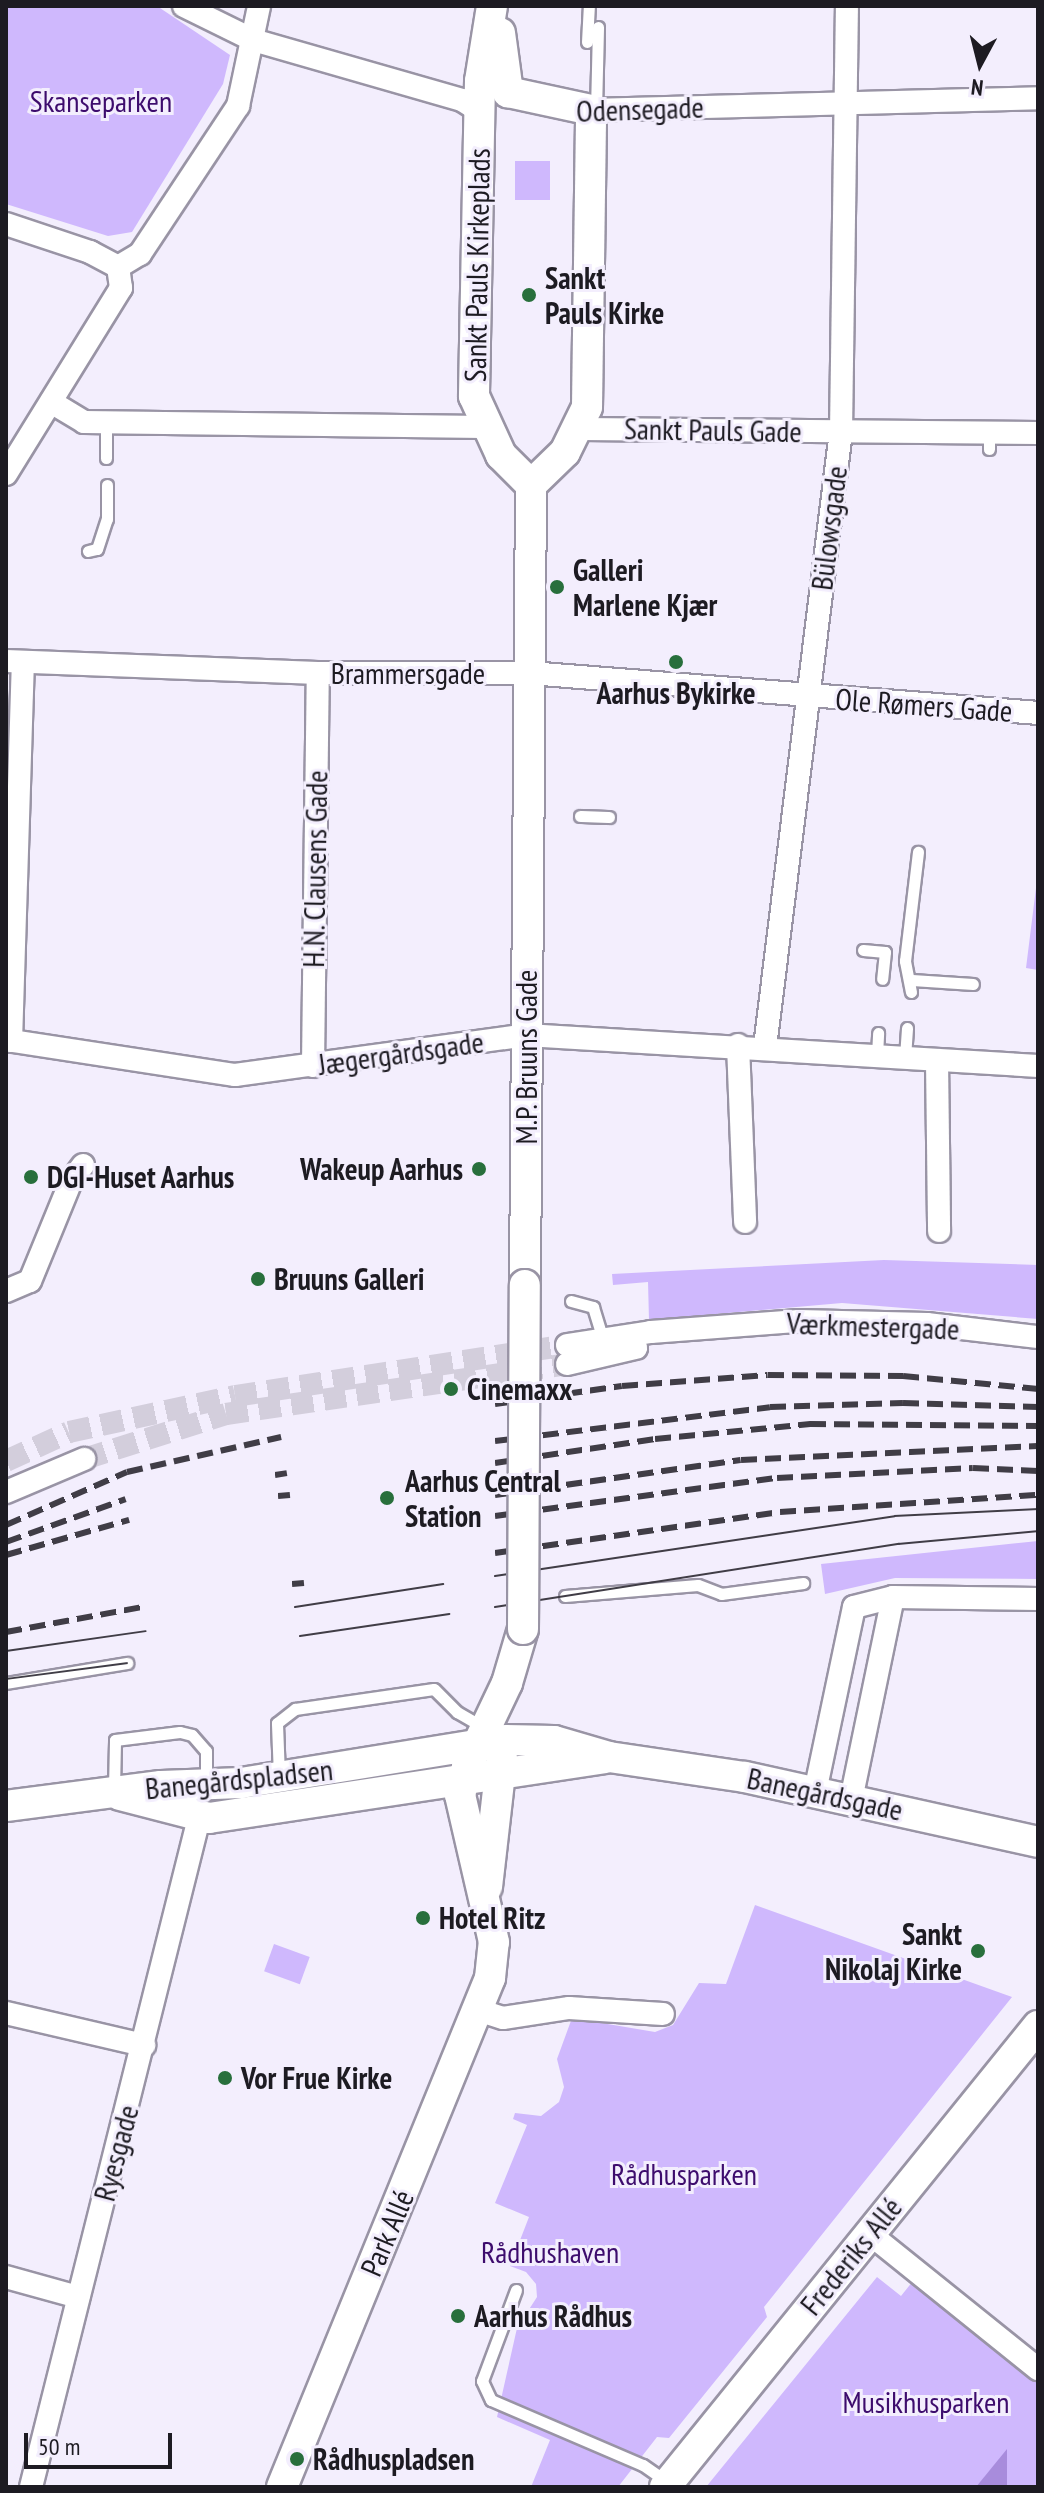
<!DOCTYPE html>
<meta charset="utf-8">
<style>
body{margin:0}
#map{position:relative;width:1044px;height:2493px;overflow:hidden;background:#f3eefd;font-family:"PT Sans Narrow",sans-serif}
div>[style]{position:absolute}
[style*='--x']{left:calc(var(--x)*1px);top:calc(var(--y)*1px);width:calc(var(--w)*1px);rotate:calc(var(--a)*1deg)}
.green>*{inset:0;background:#cfb8fd;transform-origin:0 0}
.water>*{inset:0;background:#a88cdc}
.street-tunnel>*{height:22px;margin-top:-11px;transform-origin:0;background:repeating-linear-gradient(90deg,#d3cedc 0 22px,transparent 0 33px)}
.roads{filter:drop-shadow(2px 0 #9994a5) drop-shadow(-2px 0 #9994a5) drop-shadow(0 2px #9994a5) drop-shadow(0 -2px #9994a5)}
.lane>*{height:11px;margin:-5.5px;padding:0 5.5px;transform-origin:5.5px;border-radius:5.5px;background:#fff}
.street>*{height:22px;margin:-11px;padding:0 11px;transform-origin:11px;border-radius:11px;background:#fff}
.secondary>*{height:30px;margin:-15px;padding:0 15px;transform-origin:15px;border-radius:15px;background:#fff}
.tram>*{height:2px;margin:-1px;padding:0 1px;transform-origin:1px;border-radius:1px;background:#403d46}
.rail>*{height:6px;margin-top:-3px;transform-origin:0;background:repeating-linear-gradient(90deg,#403d46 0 16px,transparent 0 24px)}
.bridges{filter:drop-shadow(2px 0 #9994a5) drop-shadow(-2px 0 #9994a5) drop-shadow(0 2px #9994a5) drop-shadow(0 -2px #9994a5)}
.secondary-bridge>*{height:30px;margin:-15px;padding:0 15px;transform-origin:15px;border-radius:15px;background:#fff}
.dots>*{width:22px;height:22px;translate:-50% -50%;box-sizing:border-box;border:4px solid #f3eefd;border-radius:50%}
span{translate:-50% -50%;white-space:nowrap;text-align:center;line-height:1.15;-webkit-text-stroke:6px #f3eefd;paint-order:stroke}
.park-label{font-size:30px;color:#3d0c6d}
.street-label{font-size:30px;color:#1d1b22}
.poi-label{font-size:30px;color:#1d1b22;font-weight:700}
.left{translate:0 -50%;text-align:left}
.right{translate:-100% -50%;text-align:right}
.frame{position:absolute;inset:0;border:8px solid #1d1b22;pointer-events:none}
.north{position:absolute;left:940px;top:24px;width:80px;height:80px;-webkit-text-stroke:6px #f3eefd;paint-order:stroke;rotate:187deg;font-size:22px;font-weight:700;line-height:32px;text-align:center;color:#1d1b22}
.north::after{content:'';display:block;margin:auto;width:28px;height:36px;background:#1d1b22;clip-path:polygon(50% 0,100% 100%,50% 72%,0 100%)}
.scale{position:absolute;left:24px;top:2433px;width:148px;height:36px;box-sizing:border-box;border:4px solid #1d1b22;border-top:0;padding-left:10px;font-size:24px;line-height:28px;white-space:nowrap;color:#1d1b22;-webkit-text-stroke:6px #f3eefd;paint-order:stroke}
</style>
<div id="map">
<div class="green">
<div style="clip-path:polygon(6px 6px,157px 6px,230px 55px,223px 84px,132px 232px,108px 236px,6px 204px)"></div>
<div style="left:515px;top:161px;width:35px;height:39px"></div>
<div style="clip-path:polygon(1038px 872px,1038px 970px,1026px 968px)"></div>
<div style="clip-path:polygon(884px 1260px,1038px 1265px,1038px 1319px,842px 1303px,649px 1320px,648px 1282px,613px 1285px,612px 1274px)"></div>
<div style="clip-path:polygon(1038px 1541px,1038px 1579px,895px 1578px,825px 1594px,821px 1564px)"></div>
<div style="clip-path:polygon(755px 1905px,1012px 1997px,764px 2307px,767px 2317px,669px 2438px,657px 2437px,618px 2487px,531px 2487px,550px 2440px,497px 2417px,517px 2328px,537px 2297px,536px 2284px,526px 2272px,510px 2266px,529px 2217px,495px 2203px,527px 2125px,513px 2119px,515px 2113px,541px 2116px,559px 2102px,564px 2087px,557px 2059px,572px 2018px,655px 2032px,673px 2025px,699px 1983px,726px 1984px)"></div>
<div style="left:274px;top:1944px;width:38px;height:29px;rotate:20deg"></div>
<div style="clip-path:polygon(877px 2277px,901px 2296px,913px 2281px,1038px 2382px,1038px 2487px,706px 2487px)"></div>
</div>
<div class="water">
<div style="clip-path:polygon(1007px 2449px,1007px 2487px,976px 2487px)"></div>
</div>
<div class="street-tunnel">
<div style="--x:84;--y:1459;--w:149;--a:-17.6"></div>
<div style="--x:226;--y:1414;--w:345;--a:-8.3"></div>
<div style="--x:6;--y:1461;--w:69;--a:-24.7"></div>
<div style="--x:69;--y:1432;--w:170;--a:-12.2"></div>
<div style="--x:235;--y:1396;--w:336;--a:-8.7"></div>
</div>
<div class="roads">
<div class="lane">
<div style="--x:587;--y:42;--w:36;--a:-87"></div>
<div style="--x:596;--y:110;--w:83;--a:-88.6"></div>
<div style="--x:106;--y:422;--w:36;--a:90"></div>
<div style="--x:989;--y:432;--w:17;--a:90"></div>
<div style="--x:88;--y:551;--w:9;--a:-13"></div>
<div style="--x:97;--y:549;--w:32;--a:-72"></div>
<div style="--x:107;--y:519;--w:34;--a:-90"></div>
<div style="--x:580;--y:816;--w:29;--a:2"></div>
<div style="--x:863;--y:950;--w:22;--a:5"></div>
<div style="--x:885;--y:952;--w:27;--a:96"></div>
<div style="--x:912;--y:980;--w:61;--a:3.8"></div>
<div style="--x:911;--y:992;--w:32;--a:-101"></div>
<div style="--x:905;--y:961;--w:110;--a:-83.2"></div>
<div style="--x:877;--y:1055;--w:22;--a:-87"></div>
<div style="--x:905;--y:1057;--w:29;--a:-86"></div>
<div style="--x:571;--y:1301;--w:23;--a:15"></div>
<div style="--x:593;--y:1307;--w:34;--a:73"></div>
<div style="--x:565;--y:1596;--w:133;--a:-4.7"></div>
<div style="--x:698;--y:1585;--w:25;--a:21"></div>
<div style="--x:721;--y:1594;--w:83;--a:-7.6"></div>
<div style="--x:6;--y:1683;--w:123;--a:-9.4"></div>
<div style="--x:279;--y:1776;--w:53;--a:-92.2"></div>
<div style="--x:277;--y:1723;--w:23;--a:-38"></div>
<div style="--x:295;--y:1709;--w:140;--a:-8.2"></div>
<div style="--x:434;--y:1689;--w:33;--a:45"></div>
<div style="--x:457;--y:1712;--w:32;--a:30"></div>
<div style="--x:114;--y:1789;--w:49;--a:-88.8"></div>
<div style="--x:115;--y:1740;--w:65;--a:-7"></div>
<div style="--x:180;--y:1732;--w:12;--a:14"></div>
<div style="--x:192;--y:1735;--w:21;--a:49"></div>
<div style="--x:206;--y:1751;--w:33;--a:90"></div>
<div style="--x:516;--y:2290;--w:97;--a:110.5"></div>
<div style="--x:482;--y:2381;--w:21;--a:65"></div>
<div style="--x:491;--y:2400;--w:165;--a:23.2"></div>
<div style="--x:643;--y:2465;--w:28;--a:35"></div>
</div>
<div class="street">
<div style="--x:184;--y:6;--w:77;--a:26.2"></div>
<div style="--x:253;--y:40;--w:217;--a:16"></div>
<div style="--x:462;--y:100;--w:20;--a:33"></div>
<div style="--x:591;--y:110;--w:447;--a:-1.5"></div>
<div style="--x:6;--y:224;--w:89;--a:18.4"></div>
<div style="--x:90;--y:252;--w:32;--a:28"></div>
<div style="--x:118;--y:267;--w:26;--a:-31"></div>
<div style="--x:140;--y:254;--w:178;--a:-56.5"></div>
<div style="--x:238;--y:106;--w:102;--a:-78.1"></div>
<div style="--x:51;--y:402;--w:39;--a:31"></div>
<div style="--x:84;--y:422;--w:400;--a:0.7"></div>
<div style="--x:580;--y:429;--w:458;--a:0.5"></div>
<div style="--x:6;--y:474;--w:219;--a:-58.3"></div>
<div style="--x:121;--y:288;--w:21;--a:-98"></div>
<div style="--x:6;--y:661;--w:312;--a:2.2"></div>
<div style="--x:318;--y:673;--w:211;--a:0"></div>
<div style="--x:529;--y:673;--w:511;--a:4.49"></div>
<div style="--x:6;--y:1040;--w:232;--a:8.7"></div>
<div style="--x:235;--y:1075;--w:294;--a:-7.8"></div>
<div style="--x:526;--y:1035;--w:513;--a:3.46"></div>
<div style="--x:11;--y:1041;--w:378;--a:-88.2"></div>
<div style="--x:738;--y:1045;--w:177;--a:87.7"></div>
<div style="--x:765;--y:1047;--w:620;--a:-82.96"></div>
<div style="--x:841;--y:432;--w:426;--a:-89.2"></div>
<div style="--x:937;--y:1060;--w:171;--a:89.3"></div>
<div style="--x:313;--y:1066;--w:393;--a:-89.3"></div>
<div style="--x:6;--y:1291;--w:26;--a:-23"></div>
<div style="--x:30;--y:1281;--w:108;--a:-67.7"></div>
<div style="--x:71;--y:1181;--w:20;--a:-53"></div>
<div style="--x:567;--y:1345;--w:85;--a:-8.8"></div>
<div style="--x:651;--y:1332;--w:148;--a:-4.3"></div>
<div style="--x:799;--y:1321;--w:128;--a:1.3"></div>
<div style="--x:927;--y:1324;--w:112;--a:6.7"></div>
<div style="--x:567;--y:1364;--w:71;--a:-13.1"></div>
<div style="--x:6;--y:1492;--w:85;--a:-22.9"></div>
<div style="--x:893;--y:1597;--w:145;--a:0.8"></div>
<div style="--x:815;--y:1792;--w:189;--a:-78.1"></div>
<div style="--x:854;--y:1607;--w:40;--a:-14.4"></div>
<div style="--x:893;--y:1597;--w:206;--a:101.7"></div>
<div style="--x:478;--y:2010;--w:26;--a:18"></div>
<div style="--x:503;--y:2018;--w:67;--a:-8.6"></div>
<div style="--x:569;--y:2008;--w:94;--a:3.7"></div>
<div style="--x:6;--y:2013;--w:142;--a:13.1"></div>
<div style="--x:870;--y:2234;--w:216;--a:38.8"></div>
<div style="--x:6;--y:2277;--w:75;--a:15.5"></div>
<div style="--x:31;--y:2487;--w:690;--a:-75.9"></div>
</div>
<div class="secondary">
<div style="--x:492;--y:6;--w:76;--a:99.1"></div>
<div style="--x:480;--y:81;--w:315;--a:91.1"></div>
<div style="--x:474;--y:396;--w:65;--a:65.4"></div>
<div style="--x:501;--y:455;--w:42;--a:45"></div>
<div style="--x:500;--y:33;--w:60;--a:82.3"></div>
<div style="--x:508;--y:92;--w:85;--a:12.2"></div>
<div style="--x:531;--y:485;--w:47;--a:-44.1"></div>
<div style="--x:565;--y:452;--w:50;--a:-63.9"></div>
<div style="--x:587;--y:407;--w:297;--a:-89.2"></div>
<div style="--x:525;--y:1285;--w:800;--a:-89.57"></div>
<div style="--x:120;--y:1795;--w:92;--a:14.5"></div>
<div style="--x:209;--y:1818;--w:400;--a:-8.6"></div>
<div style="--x:6;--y:1806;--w:156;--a:-7.4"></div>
<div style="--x:161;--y:1786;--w:80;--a:-2.1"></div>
<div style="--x:241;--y:1783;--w:268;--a:-9.2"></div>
<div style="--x:506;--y:1740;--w:48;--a:1.2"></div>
<div style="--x:554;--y:1741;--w:57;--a:16.2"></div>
<div style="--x:609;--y:1757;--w:137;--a:8.4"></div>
<div style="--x:745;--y:1777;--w:300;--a:12.5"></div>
<div style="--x:487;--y:1887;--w:132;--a:-83.5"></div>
<div style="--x:282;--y:2487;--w:550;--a:-67.77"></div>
<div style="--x:490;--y:1978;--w:36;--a:-84"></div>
<div style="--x:494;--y:1942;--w:151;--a:-103"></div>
<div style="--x:460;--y:1795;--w:29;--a:-76"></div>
<div style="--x:467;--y:1767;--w:93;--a:-64.5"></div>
<div style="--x:507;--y:1683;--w:56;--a:-73.5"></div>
<div style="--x:665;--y:2487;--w:593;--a:-51.02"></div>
</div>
</div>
<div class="tram">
<div style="--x:495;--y:1576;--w:404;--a:-8.5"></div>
<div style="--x:895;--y:1516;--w:143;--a:-2.8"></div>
<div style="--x:295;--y:1607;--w:150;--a:-8.8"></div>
<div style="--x:495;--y:1607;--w:409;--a:-8.9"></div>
<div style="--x:899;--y:1544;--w:140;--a:-5.3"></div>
<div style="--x:300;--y:1636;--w:151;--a:-8.4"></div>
<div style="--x:6;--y:1651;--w:141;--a:-8.1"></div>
<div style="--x:6;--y:1679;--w:122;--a:-7.5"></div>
</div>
<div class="rail">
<div style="--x:495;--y:1404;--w:128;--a:-8.1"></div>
<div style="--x:622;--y:1386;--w:146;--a:-4.3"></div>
<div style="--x:768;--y:1375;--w:135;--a:0.4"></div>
<div style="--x:903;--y:1376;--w:136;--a:5.5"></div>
<div style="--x:495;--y:1441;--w:277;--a:-7"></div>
<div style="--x:770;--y:1407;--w:133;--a:-1.7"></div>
<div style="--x:903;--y:1403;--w:135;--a:1.7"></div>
<div style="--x:495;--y:1463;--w:162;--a:-8.5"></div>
<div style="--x:655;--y:1439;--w:156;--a:-5.5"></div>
<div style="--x:810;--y:1424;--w:228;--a:0.5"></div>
<div style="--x:275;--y:1475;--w:12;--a:-9"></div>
<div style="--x:495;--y:1495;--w:248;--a:-8.1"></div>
<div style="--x:741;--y:1460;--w:297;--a:-2.7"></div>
<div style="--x:278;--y:1496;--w:12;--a:-5"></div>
<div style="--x:495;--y:1516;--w:285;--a:-7.7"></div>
<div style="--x:777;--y:1478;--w:196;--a:-2.9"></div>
<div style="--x:973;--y:1468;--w:65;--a:2.6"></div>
<div style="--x:6;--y:1525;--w:132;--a:-23.7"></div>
<div style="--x:127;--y:1472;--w:158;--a:-12.8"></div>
<div style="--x:6;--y:1542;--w:127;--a:-19.7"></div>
<div style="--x:495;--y:1553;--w:288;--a:-8.2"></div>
<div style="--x:780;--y:1512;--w:259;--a:-3.8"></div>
<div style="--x:6;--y:1555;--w:128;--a:-15.9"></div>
<div style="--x:292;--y:1584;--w:12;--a:-5"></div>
<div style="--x:6;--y:1632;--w:138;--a:-10.4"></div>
</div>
<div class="bridges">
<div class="secondary-bridge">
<div style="--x:523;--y:1629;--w:344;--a:-89.7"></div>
</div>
</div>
<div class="dots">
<div style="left:529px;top:295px;background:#286f3c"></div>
<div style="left:557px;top:587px;background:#286f3c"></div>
<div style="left:676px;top:662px;background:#286f3c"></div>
<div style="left:479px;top:1169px;background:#286f3c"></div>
<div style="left:31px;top:1177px;background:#286f3c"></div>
<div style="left:258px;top:1279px;background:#286f3c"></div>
<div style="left:451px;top:1389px;background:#286f3c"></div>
<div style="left:387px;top:1498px;background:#286f3c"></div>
<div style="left:423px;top:1918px;background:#286f3c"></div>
<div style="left:978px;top:1951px;background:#286f3c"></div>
<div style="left:225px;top:2078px;background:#286f3c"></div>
<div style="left:458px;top:2316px;background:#286f3c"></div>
<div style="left:297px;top:2459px;background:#286f3c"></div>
</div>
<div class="park-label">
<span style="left:101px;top:101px">Skanseparken</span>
<span style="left:684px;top:2174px">Rådhusparken</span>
<span style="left:550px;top:2252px">Rådhushaven</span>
<span style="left:926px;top:2402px">Musikhusparken</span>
</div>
<div class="street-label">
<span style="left:640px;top:109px;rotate:-2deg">Odensegade</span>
<span style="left:477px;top:265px;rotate:-89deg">Sankt Pauls Kirkeplads</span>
<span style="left:713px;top:430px;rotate:1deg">Sankt Pauls Gade</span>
<span style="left:829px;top:528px;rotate:-83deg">Bülowsgade</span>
<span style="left:408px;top:673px">Brammersgade</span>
<span style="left:924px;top:705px;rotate:4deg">Ole Rømers Gade</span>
<span style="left:315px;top:869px;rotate:-89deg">H.N. Clausens Gade</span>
<span style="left:401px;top:1053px;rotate:-8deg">Jægergårdsgade</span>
<span style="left:526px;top:1057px;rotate:-90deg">M.P. Bruuns Gade</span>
<span style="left:873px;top:1326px;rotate:2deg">Værkmestergade</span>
<span style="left:239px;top:1779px;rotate:-6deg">Banegårdspladsen</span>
<span style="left:825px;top:1794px;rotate:12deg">Banegårdsgade</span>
<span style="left:116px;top:2153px;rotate:-75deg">Ryesgade</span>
<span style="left:387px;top:2233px;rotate:-67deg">Park Allé</span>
<span style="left:851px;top:2256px;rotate:-51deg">Frederiks Allé</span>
</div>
<div class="poi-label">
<span class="left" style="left:545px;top:295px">Sankt<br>Pauls Kirke</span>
<span class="left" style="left:573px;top:587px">Galleri<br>Marlene Kjær</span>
<span style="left:676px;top:693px">Aarhus Bykirke</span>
<span class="right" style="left:463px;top:1169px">Wakeup Aarhus</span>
<span class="left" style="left:47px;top:1177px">DGI-Huset Aarhus</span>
<span class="left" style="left:274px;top:1279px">Bruuns Galleri</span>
<span class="left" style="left:467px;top:1389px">Cinemaxx</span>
<span class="left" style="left:405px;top:1498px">Aarhus Central<br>Station</span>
<span class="left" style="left:439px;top:1918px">Hotel Ritz</span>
<span class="right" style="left:962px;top:1951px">Sankt<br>Nikolaj Kirke</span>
<span class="left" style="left:241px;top:2078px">Vor Frue Kirke</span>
<span class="left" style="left:474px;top:2316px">Aarhus Rådhus</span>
<span class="left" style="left:313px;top:2459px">Rådhuspladsen</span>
</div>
<div class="frame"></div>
<div class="north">N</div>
<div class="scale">50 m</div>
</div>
